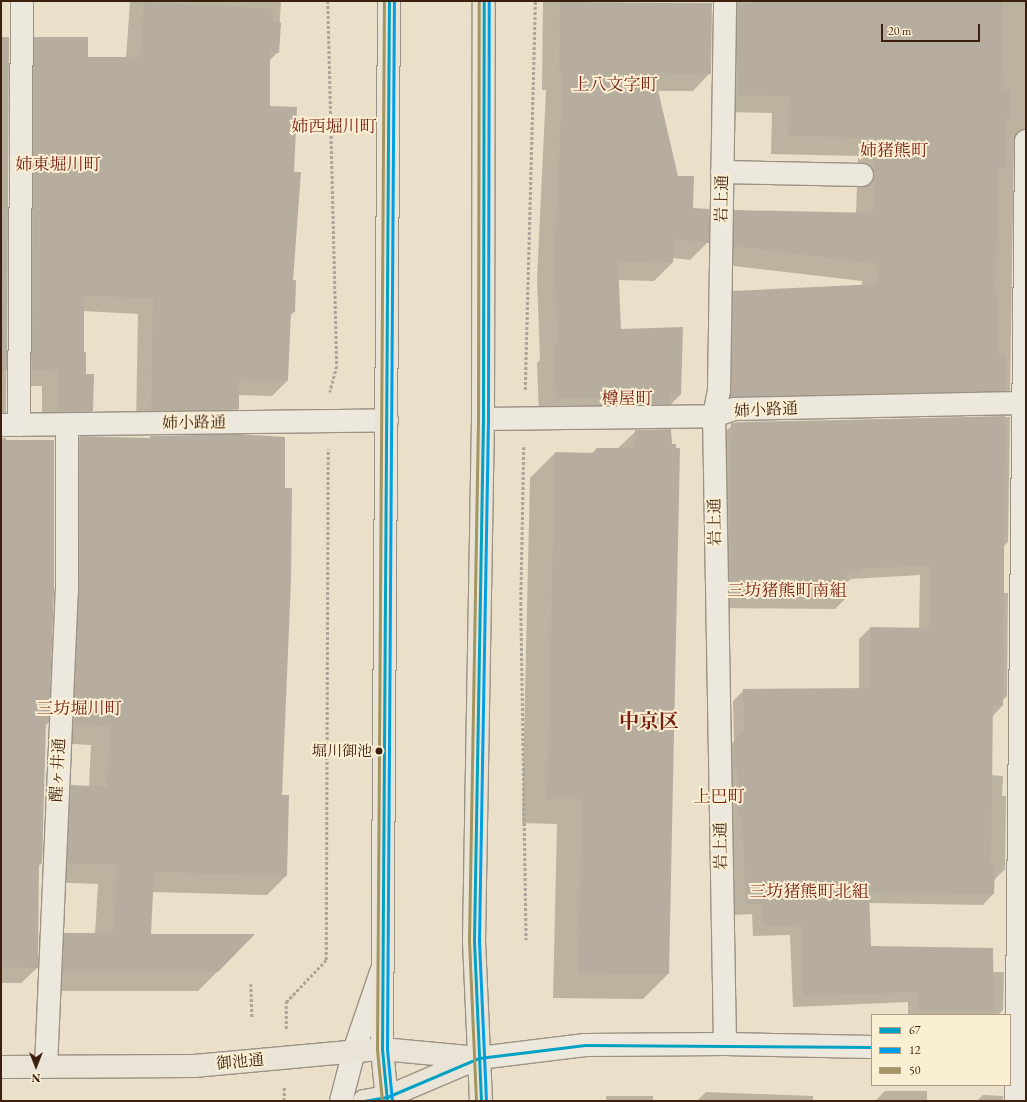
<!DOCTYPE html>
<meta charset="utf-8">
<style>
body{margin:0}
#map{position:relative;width:1027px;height:1102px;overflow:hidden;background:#eae0c9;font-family:"EB Garamond","Noto Serif JP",serif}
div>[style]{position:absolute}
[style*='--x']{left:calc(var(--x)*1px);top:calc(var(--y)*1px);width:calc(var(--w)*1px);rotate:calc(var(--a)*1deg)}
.shadow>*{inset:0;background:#0003;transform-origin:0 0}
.building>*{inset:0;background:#b6ad9e}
.path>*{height:2.5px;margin-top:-1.25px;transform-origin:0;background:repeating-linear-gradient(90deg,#aba49a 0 3px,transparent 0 5px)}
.roads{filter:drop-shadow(1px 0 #9c9283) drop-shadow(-1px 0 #9c9283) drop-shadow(0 1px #9c9283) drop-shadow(0 -1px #9c9283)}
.minor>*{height:22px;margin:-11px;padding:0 11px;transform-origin:11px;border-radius:11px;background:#ede8dd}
.major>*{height:22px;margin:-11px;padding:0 11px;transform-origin:11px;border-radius:11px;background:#eae4d7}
.bus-1>*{height:3px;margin:-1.5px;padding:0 1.5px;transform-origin:1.5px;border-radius:1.5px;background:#03a2c4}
.bus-2>*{height:3px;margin:-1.5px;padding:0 1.5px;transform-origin:1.5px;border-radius:1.5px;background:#00a0e9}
.bus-3>*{height:3px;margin:-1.5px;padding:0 1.5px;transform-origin:1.5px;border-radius:1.5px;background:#a59560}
.dots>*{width:11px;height:11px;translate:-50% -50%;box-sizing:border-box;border:2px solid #faefd3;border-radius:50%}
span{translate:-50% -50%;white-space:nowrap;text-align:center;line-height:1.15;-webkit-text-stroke:4px #faefd3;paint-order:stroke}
.bus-label{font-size:15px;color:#3d1f0e}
.right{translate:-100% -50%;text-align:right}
.street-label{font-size:16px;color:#3d1f0e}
.neighbourhood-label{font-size:17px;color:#7a1f14}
.district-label{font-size:20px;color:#7a1f14;font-weight:700}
.frame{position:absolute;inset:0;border:2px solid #3d1f0e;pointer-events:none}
.legend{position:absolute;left:871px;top:1014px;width:140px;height:72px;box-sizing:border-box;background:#faefd3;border:1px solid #ae9c84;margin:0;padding:5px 7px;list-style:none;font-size:12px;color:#3d1f0e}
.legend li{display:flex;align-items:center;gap:8px;height:20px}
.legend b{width:20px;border:1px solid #ae9c84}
.north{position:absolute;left:16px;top:1046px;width:40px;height:40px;-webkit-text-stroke:3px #faefd3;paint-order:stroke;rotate:180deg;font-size:11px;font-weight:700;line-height:16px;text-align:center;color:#3d1f0e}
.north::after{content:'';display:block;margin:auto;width:14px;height:18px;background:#3d1f0e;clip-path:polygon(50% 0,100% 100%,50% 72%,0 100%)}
.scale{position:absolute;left:881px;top:24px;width:99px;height:18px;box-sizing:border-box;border:2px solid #3d1f0e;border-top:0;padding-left:5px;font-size:12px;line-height:14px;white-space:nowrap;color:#3d1f0e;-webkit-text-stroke:3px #faefd3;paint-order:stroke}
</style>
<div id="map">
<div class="shadow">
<div style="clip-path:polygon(1px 1px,2px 38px,8px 38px,6px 412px,1px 417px)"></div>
<div style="clip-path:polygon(130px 1px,281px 1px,278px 52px,269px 61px,269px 107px,293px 173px,291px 281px,294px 312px,290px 316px,287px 381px,272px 396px,238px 395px,238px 409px,222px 425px,136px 426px,138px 314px,83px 311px,83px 353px,92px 411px,77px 426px,42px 427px,42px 386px,17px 386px,19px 54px,35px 38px,87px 58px,126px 58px)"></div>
<div style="clip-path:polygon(543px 1px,587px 1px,587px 3px,710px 73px,693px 91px,657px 91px,677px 177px,708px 242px,690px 260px,672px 258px,672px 263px,654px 281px,617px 280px,620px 330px,680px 395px,663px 413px,539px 416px,537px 363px,540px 360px,537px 279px,546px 90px,542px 90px)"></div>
<div style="clip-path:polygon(735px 1px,1026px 1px,1026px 560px,1019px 153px,1014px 148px,1010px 390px,992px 408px,714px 414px,716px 310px,733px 292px,862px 286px,862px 281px,716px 264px,717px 229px,735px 211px,856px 213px,858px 156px,771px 154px,772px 113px,720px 112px)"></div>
<div style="clip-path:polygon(1010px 417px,1008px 542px,1004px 546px,1004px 593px,1008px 593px,1007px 696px,1003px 700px,1002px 706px,992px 717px,991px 775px,1003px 776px,1002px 796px,1006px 796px,1005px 869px,994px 880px,993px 894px,983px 905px,869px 903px,870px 947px,991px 972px,1004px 972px,1003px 1010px,998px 1015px,908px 1015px,908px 1002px,793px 1007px,790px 935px,753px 936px,752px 914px,735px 915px,732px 829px,724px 751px,734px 741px,733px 701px,744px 690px,859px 689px,859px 639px,870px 628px,919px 629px,920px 575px,851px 579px,846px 583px,846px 598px,835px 609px,719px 608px,721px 435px,736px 422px)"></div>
<div style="clip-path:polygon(636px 431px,679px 449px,668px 974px,643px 999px,553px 998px,557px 824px,522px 823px,530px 478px,555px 453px,591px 454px,596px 449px,617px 449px)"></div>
<div style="clip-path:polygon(80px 437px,148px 439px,151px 437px,281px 796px,286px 876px,267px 895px,152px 892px,150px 935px,217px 972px,198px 991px,44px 991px,46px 953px,65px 934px,95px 934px,98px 884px,49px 882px,52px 805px,71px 786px,89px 787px,91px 745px,55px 743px,61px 457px)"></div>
<div style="clip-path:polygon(1px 438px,6px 438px,48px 723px,45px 726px,42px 863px,38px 866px,37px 968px,21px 983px,1px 983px)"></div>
<div style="clip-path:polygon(885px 1091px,927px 1091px,927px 1101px,875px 1101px)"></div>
<div style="clip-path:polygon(706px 1092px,813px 1096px,813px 1101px,697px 1101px)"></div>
<div style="clip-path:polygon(983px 1095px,1003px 1096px,1003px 1101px,977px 1101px)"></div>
<div style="left:606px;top:1096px;width:47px;height:7px"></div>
</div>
<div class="building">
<div style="clip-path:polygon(752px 1px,1003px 1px,1001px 89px,1011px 89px,1010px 118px,1007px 118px,1005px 167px,999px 167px,995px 294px,998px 294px,998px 355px,1006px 355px,1005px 391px,731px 397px,733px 291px,878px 284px,879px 264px,734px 246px,734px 210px,873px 213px,875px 138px,788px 136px,789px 96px,738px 95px,737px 4px,752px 4px)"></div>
<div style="clip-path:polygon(144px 2px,273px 9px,273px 22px,281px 23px,279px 53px,270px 52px,270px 106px,297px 107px,294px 172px,301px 172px,293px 280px,296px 280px,295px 312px,291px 312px,288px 381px,239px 380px,239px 409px,151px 411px,153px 298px,84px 296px,84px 352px,86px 352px,86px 374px,94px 374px,93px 411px,57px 412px,58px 371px,32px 370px,34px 37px,88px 37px,88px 57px,140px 57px)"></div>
<div style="clip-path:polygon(560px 2px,712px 3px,711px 74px,654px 73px,678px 176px,694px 176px,693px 208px,709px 209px,709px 243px,674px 239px,673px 263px,618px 262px,621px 329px,683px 327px,681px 395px,670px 396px,670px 404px,635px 405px,635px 395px,556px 399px,554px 344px,558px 344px,554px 261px,563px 73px,559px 73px)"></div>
<div style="clip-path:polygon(1px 37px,9px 37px,7px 370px,1px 370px)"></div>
<div style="clip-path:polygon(1005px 416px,1003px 706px,993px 706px,991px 865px,995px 865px,994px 894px,869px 892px,871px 946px,993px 948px,994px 1011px,918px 1010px,918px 992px,803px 996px,801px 925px,763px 926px,763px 904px,746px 905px,742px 818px,739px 818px,737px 770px,734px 770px,734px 739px,744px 731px,743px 689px,870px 688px,870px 627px,929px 628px,930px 565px,860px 569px,860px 572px,847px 572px,847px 598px,730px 598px,731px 423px)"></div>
<div style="clip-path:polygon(671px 429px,672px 444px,676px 444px,676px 448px,680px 448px,669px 974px,578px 973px,582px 799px,547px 799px,555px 452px,596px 453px,596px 448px,635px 448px,635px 430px)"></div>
<div style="clip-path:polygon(238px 434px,285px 437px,285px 488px,292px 488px,291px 579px,282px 795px,289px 795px,287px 876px,154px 872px,151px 934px,255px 934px,218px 972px,63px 972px,64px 933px,113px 933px,117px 865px,67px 864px,71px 785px,107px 787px,110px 726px,74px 724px,79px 592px,80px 436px,150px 438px,150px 436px)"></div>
<div style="clip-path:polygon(1px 440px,54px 440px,54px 591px,49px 723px,46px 723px,42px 863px,39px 863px,38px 968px,1px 967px)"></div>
</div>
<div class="path">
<div style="--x:328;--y:1;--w:365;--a:88.6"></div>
<div style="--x:337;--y:366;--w:27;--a:105"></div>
<div style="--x:525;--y:390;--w:389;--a:-88.5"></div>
<div style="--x:524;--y:447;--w:156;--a:91.1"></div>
<div style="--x:521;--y:603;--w:337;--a:89.1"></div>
<div style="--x:251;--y:984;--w:33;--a:88"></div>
<div style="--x:286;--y:1029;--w:27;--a:-90"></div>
<div style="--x:286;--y:1002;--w:58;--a:-46.4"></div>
<div style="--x:326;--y:960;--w:511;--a:-89.78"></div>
<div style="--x:284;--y:1101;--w:15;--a:-90"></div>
</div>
<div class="roads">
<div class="minor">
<div style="--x:722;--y:172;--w:140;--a:1.2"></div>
<div style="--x:483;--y:419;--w:231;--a:-0.7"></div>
<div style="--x:714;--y:416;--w:21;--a:-19"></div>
<div style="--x:734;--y:409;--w:292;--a:-1.2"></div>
<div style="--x:1;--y:425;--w:386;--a:-0.7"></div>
<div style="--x:19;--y:425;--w:424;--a:-89.6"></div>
<div style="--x:725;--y:1044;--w:628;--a:-91"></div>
<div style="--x:714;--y:416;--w:25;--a:-79"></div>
<div style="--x:719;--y:391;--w:390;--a:-89.1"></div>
<div style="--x:479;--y:1058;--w:107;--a:-7"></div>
<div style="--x:585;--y:1045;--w:140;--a:-0.4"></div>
<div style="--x:725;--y:1044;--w:147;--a:1.2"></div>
<div style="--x:46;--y:1067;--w:476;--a:-87.5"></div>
<div style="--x:67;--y:591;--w:166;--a:-90"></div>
<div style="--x:341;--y:1101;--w:52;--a:-75.4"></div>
<div style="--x:354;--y:1051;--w:83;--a:-71.1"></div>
<div style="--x:1016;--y:1101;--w:960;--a:-89.4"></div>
</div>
<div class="major">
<div style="--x:1;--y:1067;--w:193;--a:-0.3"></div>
<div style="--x:194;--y:1066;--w:189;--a:-5.2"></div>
<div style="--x:382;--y:1049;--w:97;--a:5.3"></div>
<div style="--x:364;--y:1101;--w:23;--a:-10"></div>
<div style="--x:387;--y:1097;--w:97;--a:-23.1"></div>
<div style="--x:387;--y:1101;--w:52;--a:-95.5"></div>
<div style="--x:382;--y:1049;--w:1048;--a:-89.62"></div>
<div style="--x:481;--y:1101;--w:161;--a:-92.5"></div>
<div style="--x:474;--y:940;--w:521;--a:-89.01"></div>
<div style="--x:483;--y:419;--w:418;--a:-89.9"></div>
</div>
</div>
<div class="bus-1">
<div style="--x:364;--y:1101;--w:23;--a:-10"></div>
<div style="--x:387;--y:1097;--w:100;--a:-23"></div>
<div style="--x:479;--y:1058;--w:107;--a:-7"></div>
<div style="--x:585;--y:1045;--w:287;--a:0.4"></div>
<div style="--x:387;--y:1101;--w:52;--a:-95.5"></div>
<div style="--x:382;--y:1049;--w:1048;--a:-89.62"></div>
<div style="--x:481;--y:1101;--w:161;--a:-92.5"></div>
<div style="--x:474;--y:940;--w:521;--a:-89.01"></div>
<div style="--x:483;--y:419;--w:418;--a:-89.9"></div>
</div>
<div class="bus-2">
<div style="--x:392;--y:1101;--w:52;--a:-95.5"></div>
<div style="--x:387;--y:1049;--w:1048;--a:-89.62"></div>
<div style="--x:486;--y:1101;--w:161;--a:-92.5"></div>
<div style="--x:479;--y:940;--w:521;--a:-89.01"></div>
<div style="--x:488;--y:419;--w:418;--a:-89.9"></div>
</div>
<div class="bus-3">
<div style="--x:382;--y:1101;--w:52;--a:-95.5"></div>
<div style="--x:377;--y:1049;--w:1048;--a:-89.62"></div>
<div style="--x:476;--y:1101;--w:161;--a:-92.5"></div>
<div style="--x:469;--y:940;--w:521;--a:-89.01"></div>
<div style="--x:478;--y:419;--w:418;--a:-89.9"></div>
</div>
<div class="dots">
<div style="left:379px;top:751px;background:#3d1f0e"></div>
</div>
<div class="bus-label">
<span class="right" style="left:372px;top:751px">堀川御池</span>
</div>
<div class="street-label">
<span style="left:722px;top:199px;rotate:-89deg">岩上通</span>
<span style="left:766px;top:410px;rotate:-3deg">姉小路通</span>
<span style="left:194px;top:423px;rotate:-1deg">姉小路通</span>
<span style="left:715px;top:522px;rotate:-91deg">岩上通</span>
<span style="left:58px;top:770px;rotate:-87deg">醒ヶ井通</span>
<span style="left:721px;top:846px;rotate:-91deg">岩上通</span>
<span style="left:240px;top:1062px;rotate:-5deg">御池通</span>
</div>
<div class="neighbourhood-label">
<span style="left:615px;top:85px">上八文字町</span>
<span style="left:334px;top:127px">姉西堀川町</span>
<span style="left:894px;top:151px">姉猪熊町</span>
<span style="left:58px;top:165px">姉東堀川町</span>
<span style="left:627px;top:399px">樽屋町</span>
<span style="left:787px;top:591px">三坊猪熊町南組</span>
<span style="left:79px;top:709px">三坊堀川町</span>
<span style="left:719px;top:797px">上巴町</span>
<span style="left:809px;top:892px">三坊猪熊町北組</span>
</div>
<div class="district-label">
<span style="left:649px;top:721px">中京区</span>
</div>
<div class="frame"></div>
<ul class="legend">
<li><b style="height:5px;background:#03a2c4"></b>67</li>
<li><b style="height:5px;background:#00a0e9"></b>12</li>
<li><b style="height:5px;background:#a59560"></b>50</li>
</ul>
<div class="north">N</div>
<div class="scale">20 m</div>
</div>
